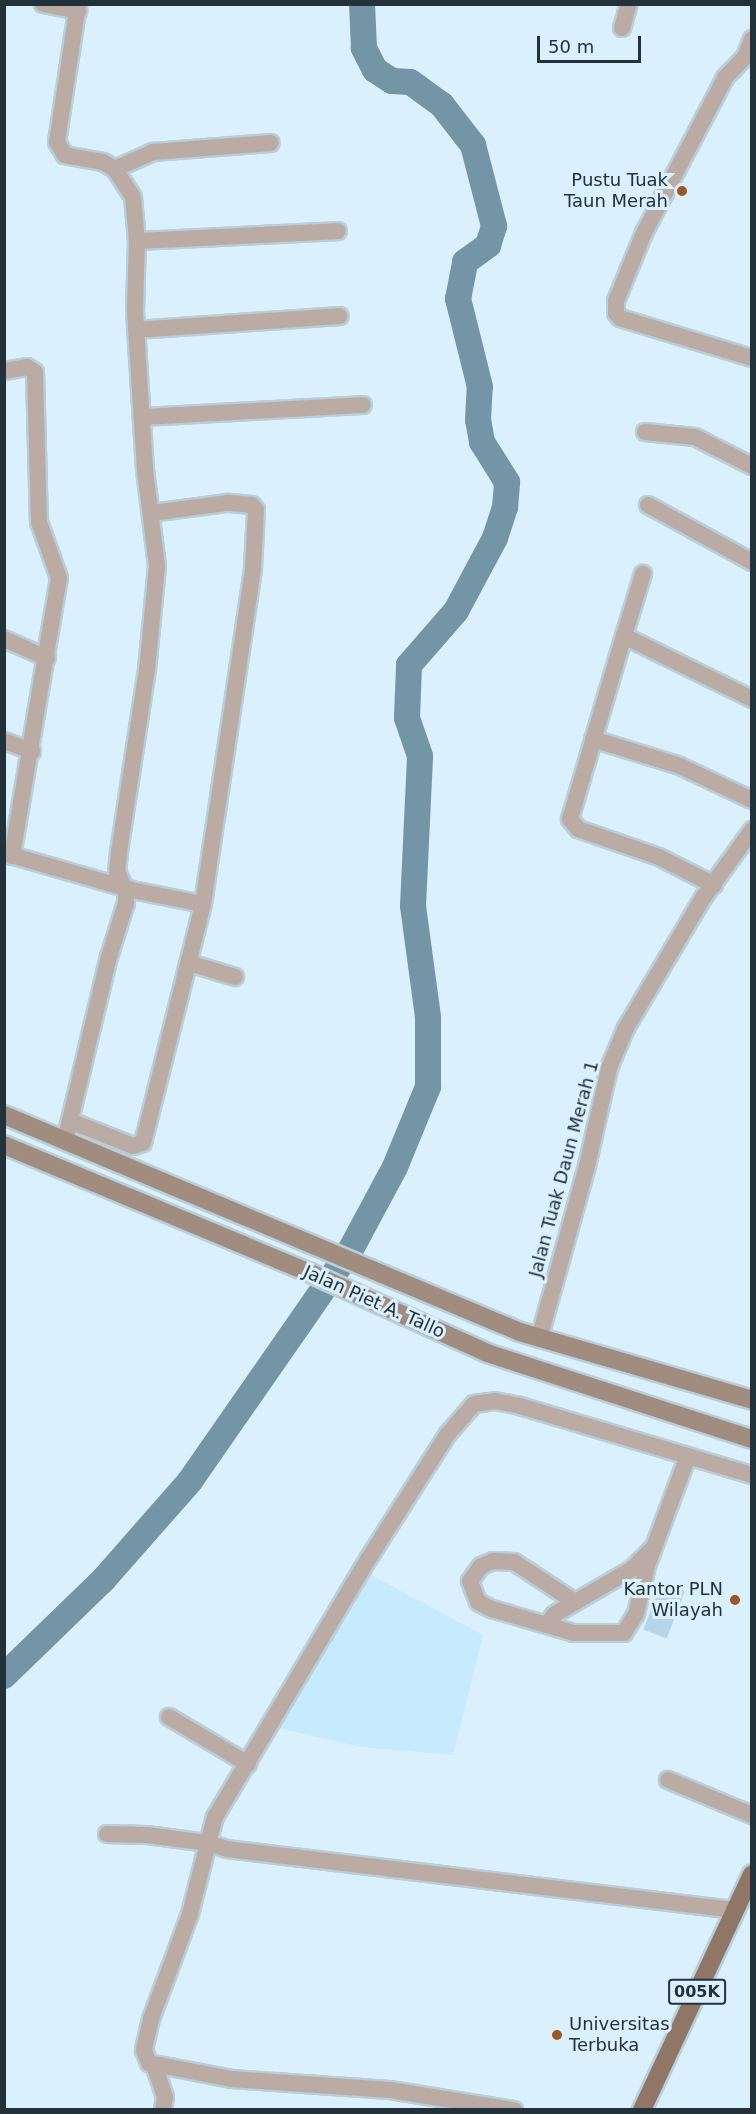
<!DOCTYPE html>
<style>
body{margin:0}
#map{position:relative;width:756px;height:2114px;overflow:hidden;background:#daf0fc;font-family:"DejaVu Sans",sans-serif}
div>[style]{position:absolute}
[style*='--x']{left:calc(var(--x)*1px);top:calc(var(--y)*1px);width:calc(var(--w)*1px);rotate:calc(var(--a)*1deg)}
.built>*{inset:0;background:#c6eafe}
.green>*{inset:0;background:#b5d6e7;transform-origin:0 0}
.river>*{height:26px;margin:-13px;padding:0 13px;transform-origin:13px;border-radius:13px;background:#7395a6}
.roads{filter:drop-shadow(2px 0 #b9ced9) drop-shadow(-2px 0 #b9ced9) drop-shadow(0 2px #b9ced9) drop-shadow(0 -2px #b9ced9)}
.street>*{height:16px;margin:-8px;padding:0 8px;transform-origin:8px;border-radius:8px;background:#baaca4}
.secondary>*{height:18px;margin:-9px;padding:0 9px;transform-origin:9px;border-radius:9px;background:#a18d80}
.primary>*{height:18px;margin:-9px;padding:0 9px;transform-origin:9px;border-radius:9px;background:#8f7667}
.dots>*{width:16px;height:16px;translate:-50% -50%;box-sizing:border-box;border:3px solid #daf0fc;border-radius:50%}
span{translate:-50% -50%;white-space:nowrap;text-align:center;line-height:1.15;-webkit-text-stroke:6px #daf0fc;paint-order:stroke}
.shield-label span{padding:2px 4px;background:#daf0fc;border:2px solid;border-radius:4px;-webkit-text-stroke-width:0}
.shield-label{font-size:16px;color:#23323a;font-weight:700}
.poi-label{font-size:18px;color:#23323a}
.right{translate:-100% -50%;text-align:right}
.left{translate:0 -50%;text-align:left}
.street-label{font-size:18px;color:#23323a}
.frame{position:absolute;inset:0;border:6px solid #23323a;pointer-events:none}
.scale{position:absolute;left:537px;top:36px;width:104px;height:27px;box-sizing:border-box;border:3px solid #23323a;border-top:0;padding-left:8px;font-size:18px;line-height:21px;white-space:nowrap;color:#23323a;-webkit-text-stroke:4px #daf0fc;paint-order:stroke}
</style>
<div id="map">
<div class="built">
<div style="clip-path:polygon(367px 1573px,483px 1635px,453px 1755px,361px 1747px,279px 1728px)"></div>
</div>
<div class="green">
<div style="left:662px;top:1581px;width:25px;height:52px;rotate:21deg"></div>
</div>
<div class="river">
<div style="--x:4;--y:1676;--w:139;--a:-44.1"></div>
<div style="--x:104;--y:1579;--w:130;--a:-48.7"></div>
<div style="--x:190;--y:1481;--w:282;--a:-55.2"></div>
<div style="--x:351;--y:1249;--w:93;--a:-61.8"></div>
<div style="--x:395;--y:1167;--w:87;--a:-67.6"></div>
<div style="--x:428;--y:1087;--w:70;--a:-90"></div>
<div style="--x:428;--y:1017;--w:112;--a:-97.7"></div>
<div style="--x:413;--y:906;--w:150;--a:-87.3"></div>
<div style="--x:420;--y:756;--w:40;--a:-108.9"></div>
<div style="--x:407;--y:718;--w:53;--a:-87.8"></div>
<div style="--x:409;--y:665;--w:72;--a:-49"></div>
<div style="--x:456;--y:611;--w:83;--a:-61.9"></div>
<div style="--x:495;--y:538;--w:33;--a:-72"></div>
<div style="--x:505;--y:507;--w:25;--a:-85"></div>
<div style="--x:507;--y:482;--w:47;--a:-122"></div>
<div style="--x:482;--y:442;--w:22;--a:-100"></div>
<div style="--x:478;--y:420;--w:33;--a:-87"></div>
<div style="--x:480;--y:387;--w:91;--a:-104"></div>
<div style="--x:458;--y:299;--w:38;--a:-79"></div>
<div style="--x:465;--y:262;--w:29;--a:-36"></div>
<div style="--x:488;--y:245;--w:20;--a:-72"></div>
<div style="--x:494;--y:226;--w:84;--a:-104.5"></div>
<div style="--x:473;--y:145;--w:51;--a:-127.8"></div>
<div style="--x:442;--y:105;--w:39;--a:-144"></div>
<div style="--x:410;--y:82;--w:18;--a:-177"></div>
<div style="--x:392;--y:81;--w:20;--a:-147"></div>
<div style="--x:375;--y:70;--w:25;--a:-117"></div>
<div style="--x:364;--y:48;--w:44;--a:-92.6"></div>
</div>
<div class="roads">
<div class="street">
<div style="--x:43;--y:4;--w:36;--a:11"></div>
<div style="--x:622;--y:28;--w:25;--a:-74"></div>
<div style="--x:752;--y:39;--w:19;--a:111"></div>
<div style="--x:745;--y:57;--w:29;--a:134"></div>
<div style="--x:725;--y:78;--w:175;--a:117.6"></div>
<div style="--x:644;--y:233;--w:74;--a:112.4"></div>
<div style="--x:616;--y:301;--w:12;--a:90"></div>
<div style="--x:616;--y:313;--w:6;--a:51"></div>
<div style="--x:620;--y:318;--w:138;--a:16.9"></div>
<div style="--x:115;--y:169;--w:42;--a:-24.1"></div>
<div style="--x:153;--y:152;--w:118;--a:-4.4"></div>
<div style="--x:137;--y:241;--w:201;--a:-2.8"></div>
<div style="--x:136;--y:330;--w:204;--a:-3.9"></div>
<div style="--x:4;--y:371;--w:23;--a:-10"></div>
<div style="--x:27;--y:367;--w:9;--a:32"></div>
<div style="--x:35;--y:372;--w:150;--a:88.5"></div>
<div style="--x:39;--y:522;--w:59;--a:70.3"></div>
<div style="--x:59;--y:578;--w:282;--a:99.6"></div>
<div style="--x:142;--y:417;--w:221;--a:-3.1"></div>
<div style="--x:645;--y:432;--w:50;--a:5.7"></div>
<div style="--x:695;--y:437;--w:64;--a:27"></div>
<div style="--x:648;--y:505;--w:119;--a:28.7"></div>
<div style="--x:624;--y:636;--w:65;--a:-73"></div>
<div style="--x:4;--y:639;--w:47;--a:23.8"></div>
<div style="--x:593;--y:739;--w:91;--a:17.2"></div>
<div style="--x:680;--y:766;--w:80;--a:25.3"></div>
<div style="--x:4;--y:741;--w:30;--a:20"></div>
<div style="--x:4;--y:853;--w:133;--a:16.1"></div>
<div style="--x:132;--y:890;--w:72;--a:11.2"></div>
<div style="--x:714;--y:885;--w:62;--a:-153"></div>
<div style="--x:659;--y:857;--w:86;--a:-160.9"></div>
<div style="--x:578;--y:829;--w:13;--a:-129"></div>
<div style="--x:570;--y:819;--w:191;--a:-73.6"></div>
<div style="--x:624;--y:636;--w:143;--a:26.2"></div>
<div style="--x:189;--y:963;--w:48;--a:16.9"></div>
<div style="--x:70;--y:1121;--w:68;--a:21.6"></div>
<div style="--x:133;--y:1146;--w:10;--a:-17"></div>
<div style="--x:143;--y:1143;--w:246;--a:-75.9"></div>
<div style="--x:203;--y:904;--w:340;--a:-81.5"></div>
<div style="--x:253;--y:568;--w:58;--a:-87"></div>
<div style="--x:256;--y:510;--w:6;--a:-129"></div>
<div style="--x:252;--y:505;--w:25;--a:-175"></div>
<div style="--x:227;--y:503;--w:76;--a:172.4"></div>
<div style="--x:65;--y:1141;--w:186;--a:-76.6"></div>
<div style="--x:108;--y:960;--w:60;--a:-72.5"></div>
<div style="--x:126;--y:903;--w:12;--a:-90"></div>
<div style="--x:126;--y:891;--w:21;--a:-115"></div>
<div style="--x:117;--y:872;--w:20;--a:-84"></div>
<div style="--x:119;--y:852;--w:184;--a:-81.3"></div>
<div style="--x:147;--y:670;--w:104;--a:-84.5"></div>
<div style="--x:157;--y:566;--w:97;--a:-97.1"></div>
<div style="--x:145;--y:470;--w:159;--a:-93.6"></div>
<div style="--x:135;--y:311;--w:70;--a:-88.4"></div>
<div style="--x:137;--y:241;--w:44;--a:-95.2"></div>
<div style="--x:133;--y:197;--w:33;--a:-123"></div>
<div style="--x:115;--y:169;--w:14;--a:-150"></div>
<div style="--x:103;--y:162;--w:39;--a:-170"></div>
<div style="--x:65;--y:155;--w:15;--a:-122"></div>
<div style="--x:57;--y:142;--w:140;--a:-81.3"></div>
<div style="--x:539;--y:1339;--w:180;--a:-74.5"></div>
<div style="--x:587;--y:1166;--w:100;--a:-77.3"></div>
<div style="--x:609;--y:1068;--w:43;--a:-67"></div>
<div style="--x:626;--y:1028;--w:151;--a:-59.4"></div>
<div style="--x:703;--y:898;--w:84;--a:-54.2"></div>
<div style="--x:575;--y:1602;--w:73;--a:-146.7"></div>
<div style="--x:514;--y:1562;--w:21;--a:-177"></div>
<div style="--x:493;--y:1561;--w:13;--a:157"></div>
<div style="--x:481;--y:1566;--w:19;--a:126"></div>
<div style="--x:470;--y:1581;--w:22;--a:69"></div>
<div style="--x:478;--y:1602;--w:16;--a:27"></div>
<div style="--x:492;--y:1609;--w:85;--a:16.3"></div>
<div style="--x:574;--y:1633;--w:50;--a:0"></div>
<div style="--x:624;--y:1633;--w:22;--a:-58"></div>
<div style="--x:636;--y:1614;--w:49;--a:-77.1"></div>
<div style="--x:647;--y:1566;--w:117;--a:-69.6"></div>
<div style="--x:547;--y:1624;--w:13;--a:-51"></div>
<div style="--x:555;--y:1614;--w:89;--a:-30.3"></div>
<div style="--x:632;--y:1569;--w:27;--a:-45"></div>
<div style="--x:169;--y:1717;--w:92;--a:30.7"></div>
<div style="--x:668;--y:1780;--w:91;--a:22.6"></div>
<div style="--x:107;--y:1834;--w:40;--a:1.4"></div>
<div style="--x:147;--y:1835;--w:62;--a:7.5"></div>
<div style="--x:208;--y:1843;--w:73;--a:104.2"></div>
<div style="--x:190;--y:1914;--w:112;--a:110.4"></div>
<div style="--x:151;--y:2019;--w:32;--a:103"></div>
<div style="--x:144;--y:2050;--w:14;--a:69"></div>
<div style="--x:149;--y:2063;--w:85;--a:10.9"></div>
<div style="--x:232;--y:2079;--w:158;--a:4"></div>
<div style="--x:390;--y:2090;--w:126;--a:9.2"></div>
<div style="--x:734;--y:1910;--w:511;--a:-173.14"></div>
<div style="--x:227;--y:1849;--w:20;--a:-162"></div>
<div style="--x:208;--y:1843;--w:27;--a:-75"></div>
<div style="--x:215;--y:1817;--w:301;--a:-59.3"></div>
<div style="--x:369;--y:1558;--w:146;--a:-57.6"></div>
<div style="--x:447;--y:1435;--w:41;--a:-48.9"></div>
<div style="--x:474;--y:1404;--w:21;--a:-8"></div>
<div style="--x:495;--y:1401;--w:25;--a:11"></div>
<div style="--x:520;--y:1406;--w:242;--a:16.6"></div>
<div style="--x:154;--y:2065;--w:34;--a:71"></div>
<div style="--x:165;--y:2097;--w:13;--a:99"></div>
</div>
<div class="secondary">
<div style="--x:4;--y:1115;--w:560;--a:22.81"></div>
<div style="--x:520;--y:1332;--w:242;--a:16.3"></div>
<div style="--x:4;--y:1145;--w:329;--a:22.7"></div>
<div style="--x:308;--y:1272;--w:196;--a:24.3"></div>
<div style="--x:487;--y:1353;--w:279;--a:18"></div>
</div>
<div class="primary">
<div style="--x:642;--y:2110;--w:260;--a:-65"></div>
</div>
</div>
<div class="dots">
<div style="left:682px;top:191px;background:#9b5729"></div>
<div style="left:735px;top:1600px;background:#9b5729"></div>
<div style="left:557px;top:2035px;background:#9b5729"></div>
</div>
<div class="shield-label">
<span style="left:697px;top:1992px">005K</span>
</div>
<div class="poi-label">
<span class="right" style="left:668px;top:191px">Pustu Tuak<br>Taun Merah</span>
<span class="right" style="left:723px;top:1600px">Kantor PLN<br>Wilayah</span>
<span class="left" style="left:569px;top:2035px">Universitas<br>Terbuka</span>
</div>
<div class="street-label">
<span style="left:564px;top:1169px;rotate:-75deg">Jalan Tuak Daun Merah 1</span>
<span style="left:374px;top:1302px;rotate:24deg">Jalan Piet A. Tallo</span>
</div>
<div class="frame"></div>
<div class="scale">50 m</div>
</div>
